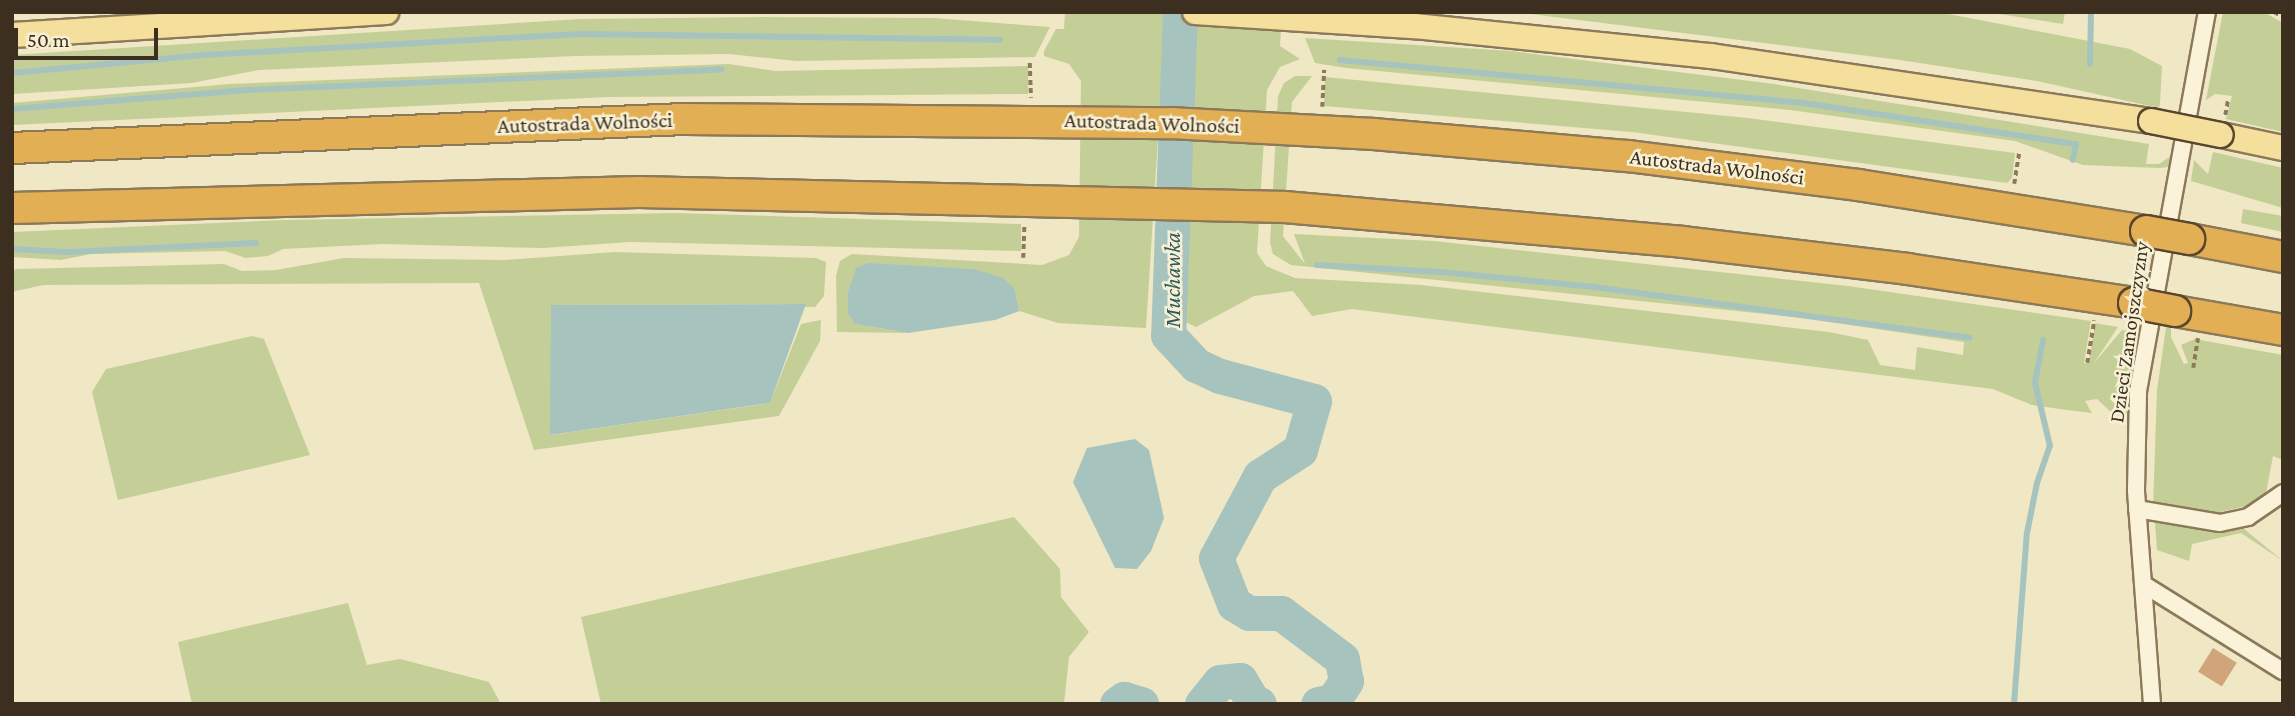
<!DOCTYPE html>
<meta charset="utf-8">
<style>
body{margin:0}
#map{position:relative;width:2295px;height:716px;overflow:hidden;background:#f0e7c5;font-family:"Crimson Pro",serif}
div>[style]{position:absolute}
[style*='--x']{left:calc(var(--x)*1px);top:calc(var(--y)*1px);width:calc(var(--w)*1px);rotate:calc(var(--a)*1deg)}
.green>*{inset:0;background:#c4cf98}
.water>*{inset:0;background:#a7c3bd}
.stream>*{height:6px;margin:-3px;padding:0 3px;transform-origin:3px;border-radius:3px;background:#a7c3bd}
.river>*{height:35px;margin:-17.5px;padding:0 17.5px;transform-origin:17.5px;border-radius:17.5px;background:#a7c3bd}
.building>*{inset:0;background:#d0a57a;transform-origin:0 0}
.path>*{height:3.5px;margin-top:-1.75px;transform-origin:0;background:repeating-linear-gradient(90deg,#8c795a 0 5px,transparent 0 8.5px)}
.roads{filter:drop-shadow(2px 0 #8c795a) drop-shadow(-2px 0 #8c795a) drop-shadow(0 2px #8c795a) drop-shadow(0 -2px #8c795a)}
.minor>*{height:16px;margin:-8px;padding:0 8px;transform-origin:8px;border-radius:8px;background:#faf3d9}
.primary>*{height:24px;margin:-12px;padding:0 12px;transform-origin:12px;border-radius:12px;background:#f4e09c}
.motorway>*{height:30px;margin:-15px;padding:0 15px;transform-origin:15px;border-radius:15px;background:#e2af54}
.bridges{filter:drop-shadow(2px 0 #5a462e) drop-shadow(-2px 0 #5a462e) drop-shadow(0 2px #5a462e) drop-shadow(0 -2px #5a462e)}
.primary-bridge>*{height:24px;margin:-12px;padding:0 12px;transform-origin:12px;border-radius:12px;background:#f4e09c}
.motorway-bridge>*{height:30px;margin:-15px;padding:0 15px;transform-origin:15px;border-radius:15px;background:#e2af54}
span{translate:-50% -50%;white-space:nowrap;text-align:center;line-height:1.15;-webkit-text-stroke:5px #f7f0d5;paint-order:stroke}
.street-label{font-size:21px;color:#3c2f1f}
.water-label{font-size:23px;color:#2d5b5c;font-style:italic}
.frame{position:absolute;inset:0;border:14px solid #3c2f1f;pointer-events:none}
.scale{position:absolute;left:14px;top:28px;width:144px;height:32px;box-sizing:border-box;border:4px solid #3c2f1f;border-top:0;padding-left:9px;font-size:21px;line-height:24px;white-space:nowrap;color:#3c2f1f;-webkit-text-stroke:5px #f7f0d5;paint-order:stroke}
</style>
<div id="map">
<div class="green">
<div style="clip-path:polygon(1065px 12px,1166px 12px,1146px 328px,1058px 323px,1019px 311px,1015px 289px,975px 269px,919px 267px,855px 324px,908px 333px,837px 332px,836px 276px,840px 261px,852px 254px,1042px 265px,1069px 255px,1079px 237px,1081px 81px,1069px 64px,1044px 56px,1044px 51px,1056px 29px,1064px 29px)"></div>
<div style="clip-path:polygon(1193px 12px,1282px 12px,1280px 46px,1300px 59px,1280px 67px,1267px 90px,1257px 253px,1266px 266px,1295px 278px,1421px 285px,1829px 332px,1868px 340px,1880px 365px,1915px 370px,1917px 347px,1963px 355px,1964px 342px,1803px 318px,1291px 265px,1273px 254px,1270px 243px,1278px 96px,1284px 83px,1295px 76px,1312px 76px,1292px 102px,1283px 236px,1305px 264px,1294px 234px,1434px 241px,1848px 286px,2091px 321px,2084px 363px,2089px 363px,2095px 323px,2118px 327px,2094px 363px,2122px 330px,2136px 332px,2128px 410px,2125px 416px,2113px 414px,2097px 399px,2085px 401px,2092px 413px,2067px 410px,2032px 405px,1993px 389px,1352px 309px,1312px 316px,1293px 291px,1254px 296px,1196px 327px,1181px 320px)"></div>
<div style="clip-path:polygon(1513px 12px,1938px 12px,2130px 49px,2162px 66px,2160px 103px,2159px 108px,2037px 81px,1900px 60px)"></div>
<div style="clip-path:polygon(1987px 12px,2065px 12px,2063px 24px)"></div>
<div style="clip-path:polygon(2223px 12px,2264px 12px,2283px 23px,2283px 132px,2226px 119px,2232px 96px,2215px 94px,2206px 100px)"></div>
<div style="clip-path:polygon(760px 17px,933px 18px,1050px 27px,1035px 57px,796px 61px,729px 54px,576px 56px,259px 70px,192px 83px,12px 94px,12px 55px,580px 19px)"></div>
<div style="clip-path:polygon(1305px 38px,1511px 51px,1774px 84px,2149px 144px,2146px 164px,2159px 164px,2171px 156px,2168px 167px,2160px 168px,2083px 165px,2015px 141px,1790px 110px,1346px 68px,1315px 63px)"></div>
<div style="clip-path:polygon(728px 64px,776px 71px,1028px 66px,1028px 94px,608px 97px,12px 125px,12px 103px,229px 84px)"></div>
<div style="clip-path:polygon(1325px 77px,1748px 118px,2015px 153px,2012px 178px,2007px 183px,1632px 132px,1324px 106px)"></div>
<div style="clip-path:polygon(2213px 152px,2283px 168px,2283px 208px,2191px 181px,2194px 160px,2208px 174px)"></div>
<div style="clip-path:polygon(2243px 209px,2283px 216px,2283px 232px,2241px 223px)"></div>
<div style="clip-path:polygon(676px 213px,1021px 224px,1021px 251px,630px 242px,543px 248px,383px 244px,283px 249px,268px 256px,246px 258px,225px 251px,91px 254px,61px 260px,12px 257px,12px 232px,284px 220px)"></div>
<div style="clip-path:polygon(615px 252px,816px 258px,826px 262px,824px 296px,815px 307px,805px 307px,805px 304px,551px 305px,551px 435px,770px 403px,801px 324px,821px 320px,820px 341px,779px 416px,534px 450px,479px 283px,43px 285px,12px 292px,12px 270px,17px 269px,224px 264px,242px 271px,276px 270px,344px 258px,505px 260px)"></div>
<div style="clip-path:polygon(2167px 321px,2171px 322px,2171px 337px,2184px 364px,2188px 363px,2181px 345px,2195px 339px,2283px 355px,2283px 460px,2273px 456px,2266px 493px,2247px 506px,2215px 513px,2153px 507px,2157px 390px)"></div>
<div style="clip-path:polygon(252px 336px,264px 339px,310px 455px,118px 500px,92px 392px,106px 369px)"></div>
<div style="clip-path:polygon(1014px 517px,1060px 569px,1061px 597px,1089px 632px,1069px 657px,1064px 704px,601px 704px,581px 617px)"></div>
<div style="clip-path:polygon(2163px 521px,2243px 528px,2283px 561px,2241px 533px,2192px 544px,2189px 561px,2157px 550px,2155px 523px)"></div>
<div style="clip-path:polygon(348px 603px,367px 665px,400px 659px,489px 682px,501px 704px,192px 704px,178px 642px)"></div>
</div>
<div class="water">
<div style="clip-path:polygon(868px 263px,975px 269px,1003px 278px,1015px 289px,1019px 311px,995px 320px,908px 333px,855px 324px,848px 313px,848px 293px,856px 268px)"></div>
<div style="clip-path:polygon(806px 304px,770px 403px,550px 435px,551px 305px)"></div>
<div style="clip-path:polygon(1135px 439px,1149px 450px,1164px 518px,1151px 551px,1137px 569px,1115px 568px,1073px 482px,1087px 448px)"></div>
</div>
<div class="stream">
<div style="--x:1340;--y:60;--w:459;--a:5.3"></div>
<div style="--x:1797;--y:102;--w:282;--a:8.6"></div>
<div style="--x:2076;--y:144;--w:16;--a:101"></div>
<div style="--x:2090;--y:64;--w:52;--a:-88.9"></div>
<div style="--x:12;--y:73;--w:192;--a:-5.4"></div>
<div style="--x:203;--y:55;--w:378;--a:-3.2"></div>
<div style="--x:580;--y:34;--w:420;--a:0.8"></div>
<div style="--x:12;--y:109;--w:239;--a:-4.6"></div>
<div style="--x:250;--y:90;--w:472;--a:-2.5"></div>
<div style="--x:12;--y:249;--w:55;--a:3.1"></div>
<div style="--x:67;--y:252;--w:189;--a:-2.7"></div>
<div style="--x:1317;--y:265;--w:124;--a:3.2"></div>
<div style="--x:1441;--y:272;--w:154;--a:5.6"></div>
<div style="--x:1594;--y:287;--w:379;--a:7.7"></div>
<div style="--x:2014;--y:704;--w:171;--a:-85.7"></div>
<div style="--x:2027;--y:533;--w:51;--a:-78.7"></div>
<div style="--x:2037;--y:483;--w:39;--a:-71"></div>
<div style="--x:2050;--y:446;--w:65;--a:-103.4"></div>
<div style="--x:2035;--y:383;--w:44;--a:-79.5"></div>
</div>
<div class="river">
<div style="--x:1180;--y:12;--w:323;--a:92.1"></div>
<div style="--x:1168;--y:335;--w:41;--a:47"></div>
<div style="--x:1196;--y:365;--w:26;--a:25"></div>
<div style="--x:1220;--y:376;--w:97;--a:14.9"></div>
<div style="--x:1314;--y:401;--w:51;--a:105.9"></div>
<div style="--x:1300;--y:450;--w:48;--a:147"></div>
<div style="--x:1260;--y:476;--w:93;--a:118.2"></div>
<div style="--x:1216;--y:558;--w:49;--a:68.6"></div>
<div style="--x:1234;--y:604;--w:17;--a:31"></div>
<div style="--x:1249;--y:613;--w:32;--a:0"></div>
<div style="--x:1281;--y:613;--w:76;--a:37"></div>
<div style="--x:1342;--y:659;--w:22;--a:80"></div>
<div style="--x:1346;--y:681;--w:24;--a:123"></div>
<div style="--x:1333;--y:701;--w:15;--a:169"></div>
<div style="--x:1117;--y:704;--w:9;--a:-36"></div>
<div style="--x:1124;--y:699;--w:18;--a:16"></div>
<div style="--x:1202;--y:704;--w:28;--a:-51"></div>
<div style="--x:1220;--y:682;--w:20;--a:-6"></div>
<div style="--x:1240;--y:680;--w:27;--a:59"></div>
<div style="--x:1254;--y:703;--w:5;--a:11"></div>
</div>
<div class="building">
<div style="left:2213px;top:648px;width:28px;height:28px;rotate:32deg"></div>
</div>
<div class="path">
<div style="--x:2274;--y:12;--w:10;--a:29"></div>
<div style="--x:1030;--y:63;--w:35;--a:88"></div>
<div style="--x:1322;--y:107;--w:37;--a:-87"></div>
<div style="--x:2225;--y:115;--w:15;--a:-79"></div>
<div style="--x:2014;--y:184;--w:33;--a:-81"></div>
<div style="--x:1023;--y:258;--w:33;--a:-88"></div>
<div style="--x:2087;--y:363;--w:43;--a:-80.5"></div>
<div style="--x:2193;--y:368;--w:30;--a:-81"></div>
</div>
<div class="roads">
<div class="minor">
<div style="--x:2137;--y:509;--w:84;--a:9.6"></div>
<div style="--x:2220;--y:523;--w:29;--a:-12"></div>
<div style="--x:2248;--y:517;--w:42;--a:-34.4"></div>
<div style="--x:2143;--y:584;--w:165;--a:31.9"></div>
<div style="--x:2152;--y:704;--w:215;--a:-94.3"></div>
<div style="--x:2136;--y:490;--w:99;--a:-88.8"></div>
<div style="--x:2138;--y:391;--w:385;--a:-79.7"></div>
</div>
<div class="primary">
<div style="--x:1195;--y:12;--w:219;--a:3.7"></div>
<div style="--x:1414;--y:26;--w:299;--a:5.8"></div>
<div style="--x:1711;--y:56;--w:445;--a:8.4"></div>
<div style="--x:12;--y:35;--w:375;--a:-3.5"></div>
<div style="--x:2221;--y:135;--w:63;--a:11.8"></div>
</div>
<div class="motorway">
<div style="--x:12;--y:148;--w:674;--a:-2.47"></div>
<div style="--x:685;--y:119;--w:486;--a:0.5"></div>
<div style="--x:1171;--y:123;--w:203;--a:3.1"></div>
<div style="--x:1374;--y:134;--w:255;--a:5"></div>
<div style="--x:1628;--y:156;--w:232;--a:7.2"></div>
<div style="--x:1858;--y:185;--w:292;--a:9.1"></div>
<div style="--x:12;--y:208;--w:627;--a:-1.46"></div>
<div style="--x:639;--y:192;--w:646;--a:1.33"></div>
<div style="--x:1285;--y:207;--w:399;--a:5"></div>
<div style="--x:1682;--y:242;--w:227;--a:6.8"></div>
<div style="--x:1907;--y:269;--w:230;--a:8.5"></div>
<div style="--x:2189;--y:239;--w:96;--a:10.8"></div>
<div style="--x:2175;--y:311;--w:110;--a:10"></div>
</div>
</div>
<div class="bridges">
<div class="primary-bridge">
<div style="--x:2151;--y:121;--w:71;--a:11.3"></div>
</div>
<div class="motorway-bridge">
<div style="--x:2146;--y:231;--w:44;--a:10.5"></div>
<div style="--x:2134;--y:303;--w:42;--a:11"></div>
</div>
</div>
<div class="street-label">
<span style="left:585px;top:123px;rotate:-2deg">Autostrada Wolności</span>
<span style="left:1152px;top:123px;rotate:2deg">Autostrada Wolności</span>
<span style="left:1717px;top:167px;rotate:7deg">Autostrada Wolności</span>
<span style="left:2129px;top:332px;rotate:-82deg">Dzieci Zamojszczyzny</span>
</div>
<div class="water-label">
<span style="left:1172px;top:280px;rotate:-90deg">Muchawka</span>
</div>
<div class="frame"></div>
<div class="scale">50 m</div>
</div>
